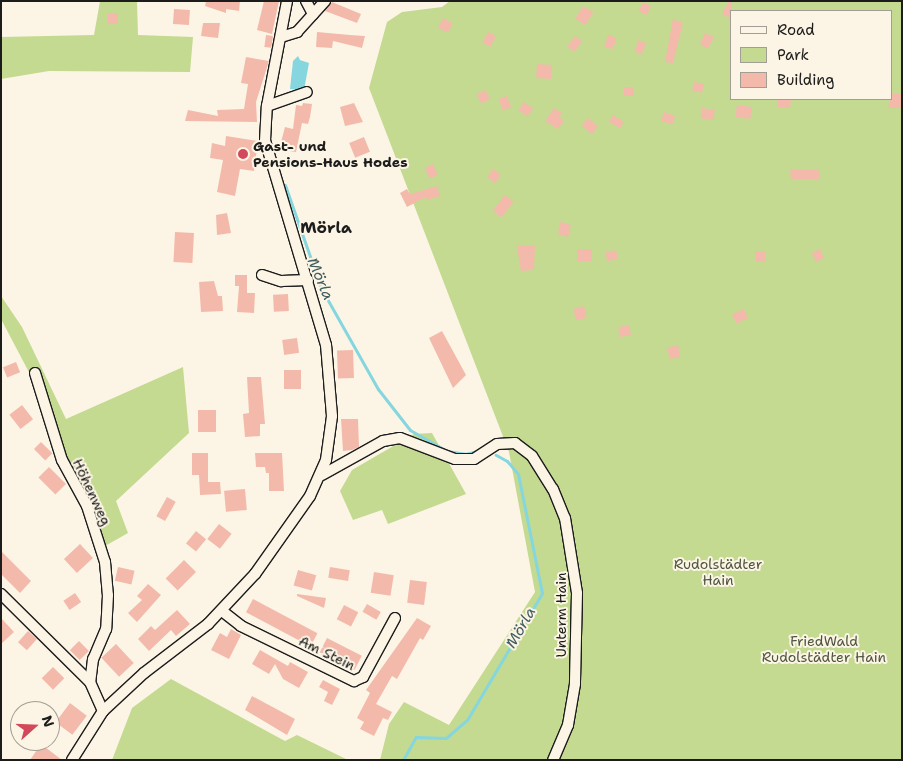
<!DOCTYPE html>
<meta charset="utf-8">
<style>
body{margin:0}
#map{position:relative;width:903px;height:761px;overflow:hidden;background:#fcf5e5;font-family:"Shantell Sans",sans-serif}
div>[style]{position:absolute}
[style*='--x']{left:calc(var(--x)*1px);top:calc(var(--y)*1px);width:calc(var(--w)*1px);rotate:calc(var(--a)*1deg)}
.green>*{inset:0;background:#c3da90}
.water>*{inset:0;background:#85d6de}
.stream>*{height:3px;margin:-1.5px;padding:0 1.5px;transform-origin:1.5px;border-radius:1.5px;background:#85d6de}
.building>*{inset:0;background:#f3baab;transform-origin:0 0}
.roads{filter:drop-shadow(1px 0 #1c1c1c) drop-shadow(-1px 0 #1c1c1c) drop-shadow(0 1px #1c1c1c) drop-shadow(0 -1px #1c1c1c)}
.minor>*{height:10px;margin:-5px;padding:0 5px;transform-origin:5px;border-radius:5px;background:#fcf5e5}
.dots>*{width:14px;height:14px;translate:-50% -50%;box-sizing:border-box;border:2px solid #fcf5e5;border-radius:50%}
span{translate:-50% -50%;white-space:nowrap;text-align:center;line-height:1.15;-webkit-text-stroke:4px #fcf5e5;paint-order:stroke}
.poi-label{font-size:14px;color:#1c1c1c;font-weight:700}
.left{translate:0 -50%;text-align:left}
.street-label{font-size:14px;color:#1c1c1c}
.park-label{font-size:14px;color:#4e553f}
.water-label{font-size:15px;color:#415d60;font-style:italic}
.quarter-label{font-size:16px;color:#1c1c1c;font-weight:700}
.frame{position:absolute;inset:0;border:2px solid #1c1c1c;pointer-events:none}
.legend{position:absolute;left:730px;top:10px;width:162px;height:90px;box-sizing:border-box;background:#fcf5e5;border:1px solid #a29e95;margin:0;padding:6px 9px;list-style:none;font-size:15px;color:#1c1c1c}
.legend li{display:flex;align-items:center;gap:10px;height:25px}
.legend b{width:25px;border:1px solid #a29e95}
.north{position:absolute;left:10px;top:701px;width:50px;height:50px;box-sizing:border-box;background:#fcf5e5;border:1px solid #a29e95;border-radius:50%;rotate:70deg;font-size:14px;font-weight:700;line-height:20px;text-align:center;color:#1c1c1c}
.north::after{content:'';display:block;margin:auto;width:18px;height:22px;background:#d1495b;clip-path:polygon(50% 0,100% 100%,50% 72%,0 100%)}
</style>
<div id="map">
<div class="green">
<div style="clip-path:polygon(100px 1px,137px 1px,138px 35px,193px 37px,190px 72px,49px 71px,1px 79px,1px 37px,94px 35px)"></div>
<div style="clip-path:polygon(evenodd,450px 1px,902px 1px,902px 760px,380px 760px,389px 724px,404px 702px,449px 725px,535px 592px,509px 452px,369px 88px,387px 22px,402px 12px,442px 7px,450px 1px,732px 11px,892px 11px,892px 99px,732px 99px,732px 11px)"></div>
<div style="clip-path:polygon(1px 296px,22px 327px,66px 419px,183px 367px,189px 433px,116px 501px,128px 533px,105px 546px,32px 378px,1px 319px)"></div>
<div style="clip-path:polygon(432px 433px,466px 494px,388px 524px,382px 510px,353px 520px,340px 491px,352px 470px,414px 434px)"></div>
<div style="clip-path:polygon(171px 679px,285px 741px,297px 735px,348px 760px,112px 760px,132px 708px)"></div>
</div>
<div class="water">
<div style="clip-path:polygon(298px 56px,300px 60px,309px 63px,304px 90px,290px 89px,293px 61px)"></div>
</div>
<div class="stream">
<div style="--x:285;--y:185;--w:109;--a:70.7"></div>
<div style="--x:321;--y:288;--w:116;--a:60.6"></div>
<div style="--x:378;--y:389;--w:52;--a:52"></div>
<div style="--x:410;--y:430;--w:43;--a:29.6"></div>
<div style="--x:447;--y:451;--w:18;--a:9"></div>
<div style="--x:465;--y:454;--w:13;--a:-13"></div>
<div style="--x:403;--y:760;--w:26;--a:-61"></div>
<div style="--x:416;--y:737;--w:30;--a:2"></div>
<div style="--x:446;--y:738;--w:28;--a:-41"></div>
<div style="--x:467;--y:720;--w:147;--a:-59.4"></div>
<div style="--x:542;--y:593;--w:121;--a:-101.4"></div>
<div style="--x:518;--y:474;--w:17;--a:-130"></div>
<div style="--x:507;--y:461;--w:13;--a:-151"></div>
</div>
<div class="building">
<div style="clip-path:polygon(206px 1px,240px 1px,239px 11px,226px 9px,226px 13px,205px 6px)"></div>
<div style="clip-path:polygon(264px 1px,279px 1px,272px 34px,257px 30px)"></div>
<div style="clip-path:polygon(729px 1px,732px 1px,732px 19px,722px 14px)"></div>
<div style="clip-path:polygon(332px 2px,361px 14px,357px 23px,325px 11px)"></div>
<div style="left:643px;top:2px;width:9px;height:10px;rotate:27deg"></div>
<div style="left:583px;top:6px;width:12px;height:15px;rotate:31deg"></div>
<div style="left:174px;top:9px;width:16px;height:15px;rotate:4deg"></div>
<div style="left:108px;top:13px;width:10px;height:11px"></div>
<div style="left:443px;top:18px;width:11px;height:11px;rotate:27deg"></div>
<div style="clip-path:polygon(673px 19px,683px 23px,673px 63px,665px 62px)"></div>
<div style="clip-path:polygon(203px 23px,220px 23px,218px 38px,201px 36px)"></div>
<div style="clip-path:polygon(317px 32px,350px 35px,365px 36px,362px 48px,333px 41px,332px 48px,316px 47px)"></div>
<div style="left:488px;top:32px;width:9px;height:12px;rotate:27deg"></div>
<div style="clip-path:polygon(705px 33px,714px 37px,708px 48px,700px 45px)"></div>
<div style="left:266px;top:35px;width:7px;height:12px;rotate:8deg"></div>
<div style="left:608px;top:35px;width:9px;height:12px;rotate:18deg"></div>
<div style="left:575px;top:36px;width:9px;height:13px;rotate:36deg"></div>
<div style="clip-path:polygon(638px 40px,646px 43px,642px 54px,635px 52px)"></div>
<div style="clip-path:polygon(246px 57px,269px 61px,256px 102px,257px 122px,185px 121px,188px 110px,218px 116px,217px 110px,244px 109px,248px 84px,241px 83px)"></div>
<div style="left:537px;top:64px;width:15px;height:14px;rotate:4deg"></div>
<div style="left:694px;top:82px;width:10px;height:9px;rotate:11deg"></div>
<div style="left:624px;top:87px;width:10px;height:9px"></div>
<div style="left:486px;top:90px;width:10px;height:10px;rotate:66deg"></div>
<div style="clip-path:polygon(892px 94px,902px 94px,902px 108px,888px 108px)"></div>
<div style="left:507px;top:96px;width:12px;height:9px;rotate:70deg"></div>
<div style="clip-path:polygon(777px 99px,791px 99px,790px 108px,777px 107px)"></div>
<div style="left:524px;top:102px;width:11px;height:10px;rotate:34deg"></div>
<div style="clip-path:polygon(303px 103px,312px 104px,310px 117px,308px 124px,302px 123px,296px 152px,289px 151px,290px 144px,281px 142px,285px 127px,293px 129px,296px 105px,302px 106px)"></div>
<div style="clip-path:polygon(354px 103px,363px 122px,345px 126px,340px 107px)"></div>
<div style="left:737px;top:105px;width:15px;height:12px;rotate:8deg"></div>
<div style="clip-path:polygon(554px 108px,562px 113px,559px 117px,564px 121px,558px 129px,545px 121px)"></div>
<div style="left:702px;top:108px;width:13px;height:10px;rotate:9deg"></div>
<div style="left:664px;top:112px;width:12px;height:9px;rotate:20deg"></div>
<div style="clip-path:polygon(613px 115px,624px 122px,620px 128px,609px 122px)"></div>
<div style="left:588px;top:118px;width:13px;height:10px;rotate:39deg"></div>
<div style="clip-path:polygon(226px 136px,258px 141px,254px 171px,240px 169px,235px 196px,217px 192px,223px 160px,210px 158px,212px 143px,225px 146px)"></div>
<div style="left:364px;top:137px;width:16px;height:16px;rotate:68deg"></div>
<div style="left:433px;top:164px;width:12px;height:9px;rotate:66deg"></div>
<div style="left:493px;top:169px;width:10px;height:10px;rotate:37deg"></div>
<div style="clip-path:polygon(820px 169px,819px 179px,791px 179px,790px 170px)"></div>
<div style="clip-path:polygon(437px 186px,440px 196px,427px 200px,426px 197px,407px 207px,400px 193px,407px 189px,410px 194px)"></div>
<div style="left:505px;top:195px;width:11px;height:20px;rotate:38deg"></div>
<div style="clip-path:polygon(227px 213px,231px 233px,217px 235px,216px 215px)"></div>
<div style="clip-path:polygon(560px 222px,571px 225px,568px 237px,558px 234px)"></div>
<div style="left:175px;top:232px;width:19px;height:30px;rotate:3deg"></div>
<div style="clip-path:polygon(535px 245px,534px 270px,521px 271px,517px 246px)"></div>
<div style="left:577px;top:249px;width:15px;height:12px"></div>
<div style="left:820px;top:249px;width:10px;height:9px;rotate:66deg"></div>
<div style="left:616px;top:250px;width:9px;height:11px;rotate:77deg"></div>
<div style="clip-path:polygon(755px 251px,765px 251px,766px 262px,756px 262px)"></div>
<div style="clip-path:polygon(235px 275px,247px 275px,247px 293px,255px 293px,254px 313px,237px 312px,239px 286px,235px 286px)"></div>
<div style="clip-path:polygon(214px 281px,218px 296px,222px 296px,223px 311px,201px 312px,199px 282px)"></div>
<div style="left:288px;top:294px;width:17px;height:15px;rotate:87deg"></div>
<div style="left:584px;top:306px;width:12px;height:11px;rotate:76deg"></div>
<div style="left:744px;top:309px;width:10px;height:13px;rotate:66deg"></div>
<div style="left:629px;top:325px;width:10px;height:11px;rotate:79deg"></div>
<div style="clip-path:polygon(442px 331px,466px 375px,453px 388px,429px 338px)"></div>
<div style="left:297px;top:338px;width:15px;height:15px;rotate:82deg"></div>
<div style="clip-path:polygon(678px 345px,680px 357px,670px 359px,667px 348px)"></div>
<div style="left:353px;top:350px;width:28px;height:16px;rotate:88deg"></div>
<div style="left:16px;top:362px;width:11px;height:14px;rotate:68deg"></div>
<div style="left:301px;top:370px;width:19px;height:17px;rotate:90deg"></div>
<div style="clip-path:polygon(247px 377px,261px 377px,265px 424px,260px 424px,260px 436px,245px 437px,243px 414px,249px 413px)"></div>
<div style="left:22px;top:405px;width:18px;height:16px;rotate:52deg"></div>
<div style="left:198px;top:410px;width:18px;height:22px"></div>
<div style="clip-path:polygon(341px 419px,358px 419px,359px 447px,352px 450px,343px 451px)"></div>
<div style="left:41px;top:442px;width:16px;height:10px;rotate:45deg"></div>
<div style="clip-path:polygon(192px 453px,208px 453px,208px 482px,220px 482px,221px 494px,200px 495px,199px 475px,192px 475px)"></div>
<div style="clip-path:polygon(255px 453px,282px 453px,284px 491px,269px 491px,269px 473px,266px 473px,265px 467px,256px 467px)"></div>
<div style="left:49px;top:467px;width:24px;height:15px;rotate:45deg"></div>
<div style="left:245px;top:489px;width:21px;height:21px;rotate:85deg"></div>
<div style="left:167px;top:497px;width:10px;height:22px;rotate:29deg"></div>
<div style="left:219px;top:524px;width:16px;height:19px;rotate:38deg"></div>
<div style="left:196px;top:531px;width:13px;height:16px;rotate:39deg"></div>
<div style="left:80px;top:544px;width:19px;height:22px;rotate:47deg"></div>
<div style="clip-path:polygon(1px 551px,31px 581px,20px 593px,1px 574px)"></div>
<div style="left:184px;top:560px;width:17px;height:26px;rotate:45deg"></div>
<div style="left:118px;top:567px;width:17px;height:14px;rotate:13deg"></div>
<div style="left:330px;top:567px;width:20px;height:11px;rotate:9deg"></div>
<div style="left:298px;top:570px;width:19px;height:16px;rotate:16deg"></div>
<div style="left:374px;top:572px;width:20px;height:21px;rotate:9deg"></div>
<div style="left:410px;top:580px;width:17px;height:23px;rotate:7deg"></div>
<div style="clip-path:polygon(148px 584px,161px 595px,137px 622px,128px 613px,142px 600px,137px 596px)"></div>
<div style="left:75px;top:593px;width:11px;height:14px;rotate:56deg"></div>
<div style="clip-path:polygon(297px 594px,326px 598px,324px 608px,297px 596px)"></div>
<div style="left:253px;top:599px;width:73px;height:15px;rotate:28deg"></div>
<div style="left:367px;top:604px;width:16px;height:9px;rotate:30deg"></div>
<div style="left:344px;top:605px;width:16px;height:16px;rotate:27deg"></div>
<div style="clip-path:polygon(177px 610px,190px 624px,176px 636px,171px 630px,149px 651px,138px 639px,151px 626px,155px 630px)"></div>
<div style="clip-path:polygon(1px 618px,14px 632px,1px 644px)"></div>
<div style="clip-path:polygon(417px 618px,431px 626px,423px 640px,420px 638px,397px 679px,392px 676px,376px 704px,392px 712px,388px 720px,383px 718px,374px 736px,360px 729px,364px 722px,357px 718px,370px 693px,366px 690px)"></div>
<div style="clip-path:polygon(231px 629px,241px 635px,229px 659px,211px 650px,220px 633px,227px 637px)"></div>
<div style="left:28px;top:631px;width:12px;height:15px;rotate:42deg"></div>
<div style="left:327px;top:638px;width:39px;height:16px;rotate:27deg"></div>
<div style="left:79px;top:641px;width:14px;height:13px;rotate:45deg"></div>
<div style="left:116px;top:644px;width:26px;height:20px;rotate:47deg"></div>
<div style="clip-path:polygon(260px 650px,288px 666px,290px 662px,308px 672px,299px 688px,283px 679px,275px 664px,269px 674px,252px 664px)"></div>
<div style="left:53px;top:667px;width:16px;height:16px;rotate:45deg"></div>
<div style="clip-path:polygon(323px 680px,340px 689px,332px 705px,324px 701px,328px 692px,319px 687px)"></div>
<div style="clip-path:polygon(252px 696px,295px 719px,287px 735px,245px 710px)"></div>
<div style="left:70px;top:703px;width:21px;height:24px;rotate:37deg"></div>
<div style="clip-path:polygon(41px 744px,62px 760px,30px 760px)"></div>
</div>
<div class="roads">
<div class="minor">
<div style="--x:306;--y:1;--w:15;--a:62"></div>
<div style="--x:281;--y:37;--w:17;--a:-17"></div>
<div style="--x:297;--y:32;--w:42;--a:-47.9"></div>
<div style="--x:267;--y:106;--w:42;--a:-19.3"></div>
<div style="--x:262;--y:275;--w:20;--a:18"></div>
<div style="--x:281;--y:281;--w:27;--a:-2"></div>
<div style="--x:35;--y:373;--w:91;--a:72.8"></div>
<div style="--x:62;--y:460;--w:52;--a:61.5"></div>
<div style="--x:87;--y:506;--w:59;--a:72.2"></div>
<div style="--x:105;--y:562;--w:33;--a:85"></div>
<div style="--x:108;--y:595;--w:34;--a:93"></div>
<div style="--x:106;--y:629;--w:33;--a:113"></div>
<div style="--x:93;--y:659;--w:23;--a:97"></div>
<div style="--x:322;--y:475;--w:70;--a:-29.1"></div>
<div style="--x:383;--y:441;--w:17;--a:-10"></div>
<div style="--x:400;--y:438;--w:59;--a:20.9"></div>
<div style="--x:455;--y:459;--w:19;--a:0"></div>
<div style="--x:474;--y:459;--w:27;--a:-33"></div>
<div style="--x:497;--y:444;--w:18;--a:-3"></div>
<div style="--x:515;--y:443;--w:21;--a:37"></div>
<div style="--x:532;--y:456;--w:39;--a:58"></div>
<div style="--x:553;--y:489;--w:31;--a:68"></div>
<div style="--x:565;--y:518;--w:76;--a:80.9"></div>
<div style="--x:577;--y:593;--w:91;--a:91.3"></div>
<div style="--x:575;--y:684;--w:42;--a:99.7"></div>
<div style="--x:568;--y:725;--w:38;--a:113"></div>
<div style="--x:1;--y:594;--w:125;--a:44.7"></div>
<div style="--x:90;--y:682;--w:32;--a:66"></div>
<div style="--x:222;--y:611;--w:24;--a:38"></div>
<div style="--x:241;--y:626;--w:126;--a:26"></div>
<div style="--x:354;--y:681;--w:10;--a:-24"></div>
<div style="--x:363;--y:677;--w:67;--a:-61.5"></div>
<div style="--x:72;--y:760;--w:58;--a:-57.7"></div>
<div style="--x:103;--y:711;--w:56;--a:-42.8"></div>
<div style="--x:144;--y:673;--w:81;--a:-37.4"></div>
<div style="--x:208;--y:624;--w:69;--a:-46.8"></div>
<div style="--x:255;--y:574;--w:95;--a:-54.8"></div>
<div style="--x:310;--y:496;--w:39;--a:-66"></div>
<div style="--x:326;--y:460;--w:44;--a:-82.2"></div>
<div style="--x:332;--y:416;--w:71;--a:-94.8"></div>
<div style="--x:326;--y:345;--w:213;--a:-106.6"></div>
<div style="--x:265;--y:141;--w:35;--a:-87"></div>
<div style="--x:267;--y:106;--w:107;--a:-79.2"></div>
</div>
</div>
<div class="dots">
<div style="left:243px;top:154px;background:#d1495b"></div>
</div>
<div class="poi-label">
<span class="left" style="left:253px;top:154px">Gast- und<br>Pensions-Haus Hodes</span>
</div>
<div class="street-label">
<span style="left:92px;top:492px;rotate:65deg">Höhenweg</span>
<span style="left:561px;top:615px;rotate:-90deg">Unterm Hain</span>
<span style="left:327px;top:653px;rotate:26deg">Am Stein</span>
</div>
<div class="park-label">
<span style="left:718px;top:572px">Rudolstädter<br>Hain</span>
<span style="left:824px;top:649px">FriedWald<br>Rudolstädter Hain</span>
</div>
<div class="water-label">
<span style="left:320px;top:279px;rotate:67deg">Mörla</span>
<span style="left:521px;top:628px;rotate:-60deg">Mörla</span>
</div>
<div class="quarter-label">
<span style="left:326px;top:228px">Mörla</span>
</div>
<div class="frame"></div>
<ul class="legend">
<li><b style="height:6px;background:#fcf5e5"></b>Road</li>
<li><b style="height:14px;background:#c3da90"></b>Park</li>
<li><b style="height:14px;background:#f3baab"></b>Building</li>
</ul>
<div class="north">N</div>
</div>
